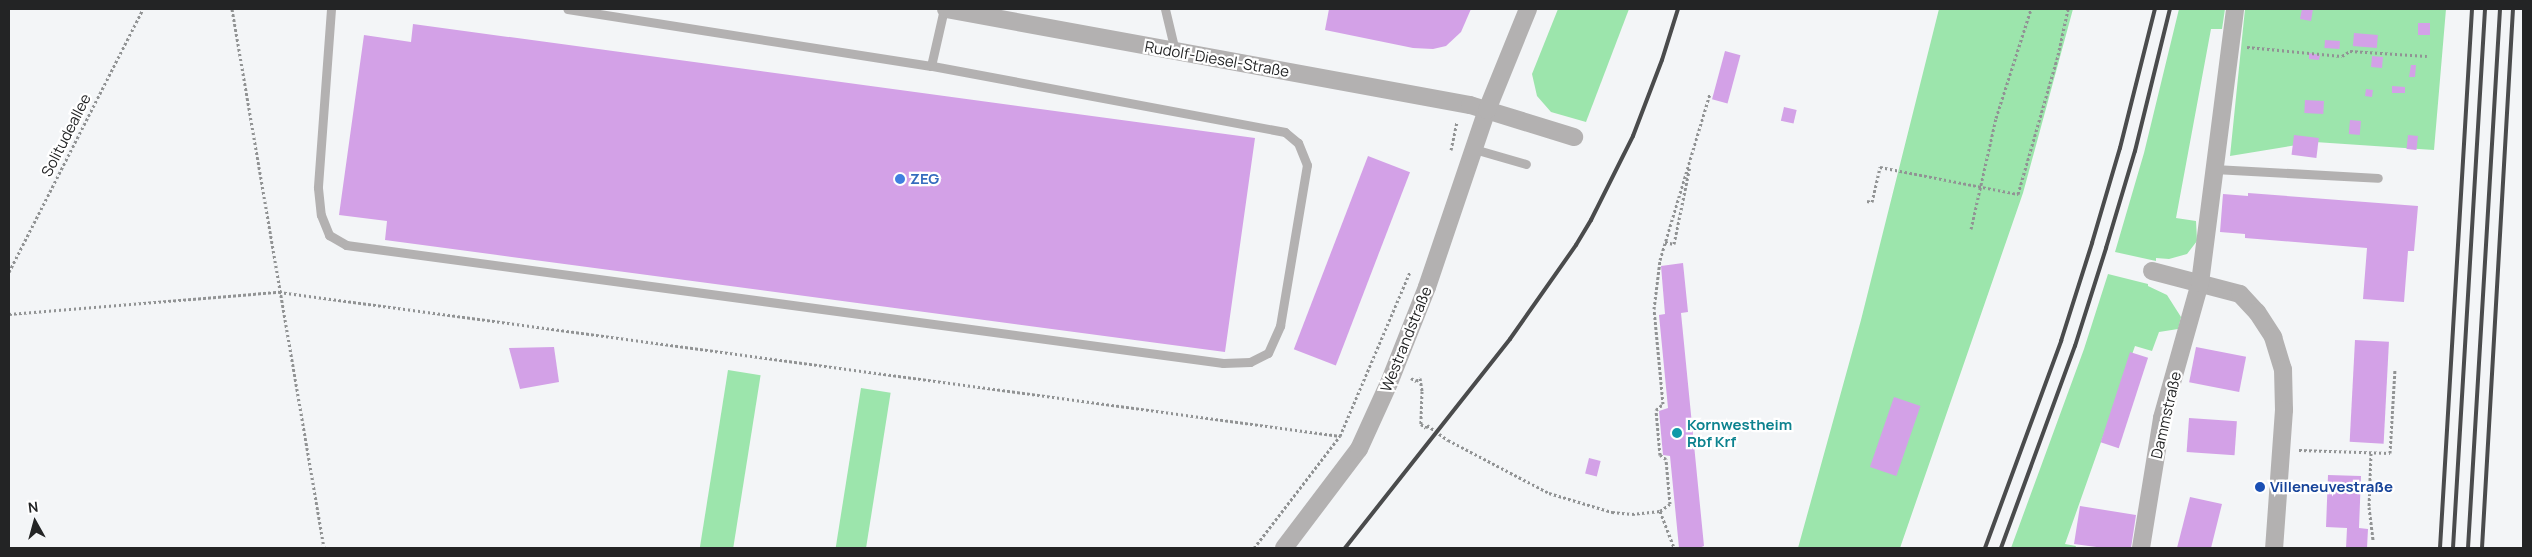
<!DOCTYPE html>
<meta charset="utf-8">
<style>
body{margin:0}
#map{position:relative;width:2532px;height:557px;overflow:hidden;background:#f3f5f7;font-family:Manrope,sans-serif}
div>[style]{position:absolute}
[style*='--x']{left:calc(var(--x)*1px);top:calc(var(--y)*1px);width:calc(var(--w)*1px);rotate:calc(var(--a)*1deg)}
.green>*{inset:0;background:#9ce5ac;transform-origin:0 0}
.building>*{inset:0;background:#d3a1e7;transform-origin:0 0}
.path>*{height:3px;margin-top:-1.5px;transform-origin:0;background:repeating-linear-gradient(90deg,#919394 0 2.5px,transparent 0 5px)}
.lane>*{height:9px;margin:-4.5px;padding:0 4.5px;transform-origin:4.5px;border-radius:4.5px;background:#b3b1b1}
.street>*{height:18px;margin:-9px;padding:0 9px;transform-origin:9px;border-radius:9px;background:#b3b1b1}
.rail>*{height:4px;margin:-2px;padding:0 2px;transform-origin:2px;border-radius:2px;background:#4a4b4c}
.path-bridge>*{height:3px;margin-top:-1.5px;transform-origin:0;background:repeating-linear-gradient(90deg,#919394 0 2.5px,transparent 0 5px)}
.dots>*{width:14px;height:14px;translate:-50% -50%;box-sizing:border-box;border:2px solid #fff;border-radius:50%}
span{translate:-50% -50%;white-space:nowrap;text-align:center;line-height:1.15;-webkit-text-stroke:4.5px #fff;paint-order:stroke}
.street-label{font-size:15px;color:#232425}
.shop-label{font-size:15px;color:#366cbe;font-weight:700}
.left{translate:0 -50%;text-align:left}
.culture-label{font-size:15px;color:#0d838f;font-weight:700}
.transit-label{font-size:15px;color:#164399;font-weight:700}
.frame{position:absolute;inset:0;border:10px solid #232425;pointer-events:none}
.north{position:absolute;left:10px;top:497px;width:50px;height:50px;-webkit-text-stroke:4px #fff;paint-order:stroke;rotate:353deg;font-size:14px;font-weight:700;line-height:20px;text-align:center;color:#232425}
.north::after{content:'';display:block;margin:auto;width:18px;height:22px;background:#232425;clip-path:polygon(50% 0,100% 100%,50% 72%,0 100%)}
</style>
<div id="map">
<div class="green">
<div style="clip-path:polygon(1558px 9px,1629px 9px,1586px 122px,1551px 112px,1537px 96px,1532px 74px)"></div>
<div style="clip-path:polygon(1939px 9px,2073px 9px,2023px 193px,1900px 548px,1798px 548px,1861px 320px)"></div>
<div style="clip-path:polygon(2179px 9px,2225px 9px,2222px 29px,2211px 29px,2176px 218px,2196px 221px,2197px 241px,2187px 254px,2169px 259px,2156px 258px,2156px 261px,2115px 252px,2144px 153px)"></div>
<div style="clip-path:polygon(2245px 9px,2446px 9px,2434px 150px,2315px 142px,2230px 156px)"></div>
<div style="clip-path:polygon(2108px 274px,2148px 284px,2148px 286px,2167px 295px,2181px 317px,2178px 329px,2159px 332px,2152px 351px,2135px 346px,2065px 544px,2076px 546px,2075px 548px,2011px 548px,2084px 349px)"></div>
<div style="left:728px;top:370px;width:33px;height:181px;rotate:9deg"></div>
<div style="left:861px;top:388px;width:30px;height:162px;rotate:9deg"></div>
</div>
<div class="building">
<div style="clip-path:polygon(1329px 9px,1471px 9px,1461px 32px,1446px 46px,1433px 49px,1413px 48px,1325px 30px)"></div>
<div style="clip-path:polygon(2302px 9px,2313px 9px,2311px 21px,2300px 19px)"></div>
<div style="left:2418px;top:23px;width:12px;height:12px"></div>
<div style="clip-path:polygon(413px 24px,1255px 138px,1225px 352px,385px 240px,387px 221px,339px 215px,364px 35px,411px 42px)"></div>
<div style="left:2354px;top:33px;width:24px;height:13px;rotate:5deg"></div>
<div style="left:2325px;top:40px;width:15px;height:8px;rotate:4deg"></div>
<div style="left:1725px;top:51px;width:16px;height:50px;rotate:15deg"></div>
<div style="clip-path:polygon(2309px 53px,2320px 55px,2319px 60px,2309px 59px)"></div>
<div style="left:2372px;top:56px;width:11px;height:11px;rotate:5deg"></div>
<div style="clip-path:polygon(2411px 65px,2416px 65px,2415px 77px,2409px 77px)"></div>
<div style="clip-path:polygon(2392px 86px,2405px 87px,2405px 93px,2392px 93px)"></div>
<div style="left:2366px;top:89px;width:7px;height:7px;rotate:8deg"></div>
<div style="left:2305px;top:100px;width:19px;height:13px;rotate:3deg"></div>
<div style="left:1784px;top:107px;width:13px;height:14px;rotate:13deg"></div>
<div style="left:2350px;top:120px;width:11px;height:14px;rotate:5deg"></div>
<div style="left:2294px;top:135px;width:25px;height:20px;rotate:7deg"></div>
<div style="left:2408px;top:135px;width:10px;height:14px;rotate:6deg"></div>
<div style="left:1368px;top:156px;width:45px;height:207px;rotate:21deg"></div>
<div style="clip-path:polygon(2248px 193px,2418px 206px,2414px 251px,2408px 251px,2404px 302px,2363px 299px,2367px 248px,2245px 238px,2245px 234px,2220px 232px,2223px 194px,2248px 196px)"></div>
<div style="clip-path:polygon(1683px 263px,1688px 312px,1681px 313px,1704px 546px,1699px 548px,1679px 548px,1670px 456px,1663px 455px,1659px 411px,1668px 408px,1659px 315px,1665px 314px,1661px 266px)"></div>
<div style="left:2355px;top:340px;width:34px;height:102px;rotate:3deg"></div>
<div style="clip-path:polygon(554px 347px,559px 382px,520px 389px,509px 348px)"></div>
<div style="left:2196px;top:347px;width:51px;height:36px;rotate:11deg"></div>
<div style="left:2130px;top:352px;width:19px;height:95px;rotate:18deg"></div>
<div style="left:1894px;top:397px;width:28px;height:74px;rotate:19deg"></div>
<div style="left:2189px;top:418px;width:48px;height:34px;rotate:4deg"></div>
<div style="left:1589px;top:458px;width:12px;height:16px;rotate:14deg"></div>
<div style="clip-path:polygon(2328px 475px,2361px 476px,2359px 528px,2368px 529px,2367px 548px,2346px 548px,2347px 528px,2326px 527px)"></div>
<div style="clip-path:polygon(2190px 497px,2222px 504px,2211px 548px,2177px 548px)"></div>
<div style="clip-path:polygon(2080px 506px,2136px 515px,2131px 548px,2104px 548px,2074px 544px)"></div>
</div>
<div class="path">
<div style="--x:232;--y:9;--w:547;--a:80.31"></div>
<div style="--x:2247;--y:47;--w:95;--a:5.4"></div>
<div style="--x:2342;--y:56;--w:9;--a:-32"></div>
<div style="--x:2350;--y:51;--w:77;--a:3.7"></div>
<div style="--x:1996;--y:118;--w:114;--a:-72.2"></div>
<div style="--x:1451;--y:150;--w:29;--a:-78"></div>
<div style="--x:1867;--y:201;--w:5;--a:11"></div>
<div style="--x:1872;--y:202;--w:36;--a:-77"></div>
<div style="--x:1880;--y:167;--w:141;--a:11.1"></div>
<div style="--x:2018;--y:194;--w:145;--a:-73.9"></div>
<div style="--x:2058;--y:55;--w:47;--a:-77.7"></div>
<div style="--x:1665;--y:242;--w:9;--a:13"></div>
<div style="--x:1674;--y:244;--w:80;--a:-78.4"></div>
<div style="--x:9;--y:272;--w:295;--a:-63"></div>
<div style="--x:9;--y:314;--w:271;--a:-4.7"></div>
<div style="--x:279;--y:292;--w:1071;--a:7.73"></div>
<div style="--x:1411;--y:378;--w:6;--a:31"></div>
<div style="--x:1416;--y:381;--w:5;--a:-37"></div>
<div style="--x:1420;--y:378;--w:13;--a:81"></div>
<div style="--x:1422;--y:391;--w:33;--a:92"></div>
<div style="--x:1421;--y:424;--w:6;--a:39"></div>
<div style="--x:1426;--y:428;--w:3;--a:-72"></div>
<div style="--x:1427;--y:425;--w:26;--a:36"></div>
<div style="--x:1448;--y:440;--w:114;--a:27.7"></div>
<div style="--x:1549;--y:493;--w:66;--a:16.8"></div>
<div style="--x:1612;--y:512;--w:20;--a:6"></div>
<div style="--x:1632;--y:514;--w:28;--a:-6"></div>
<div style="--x:1660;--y:511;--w:40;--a:69"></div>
<div style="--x:2299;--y:450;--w:91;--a:1.9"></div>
<div style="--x:2390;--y:453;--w:84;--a:-86.6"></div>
<div style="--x:2371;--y:453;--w:54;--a:92.1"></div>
<div style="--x:2369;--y:507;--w:34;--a:83"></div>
<div style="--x:1660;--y:511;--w:12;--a:-35"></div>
<div style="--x:1670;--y:504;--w:45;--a:-95.1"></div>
<div style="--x:1666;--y:459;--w:7;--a:-146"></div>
<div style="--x:1660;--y:455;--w:45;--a:-95.1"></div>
<div style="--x:1656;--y:410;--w:9;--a:-41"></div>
<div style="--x:1663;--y:404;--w:95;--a:-95.4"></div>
<div style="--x:1654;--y:309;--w:49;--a:-83"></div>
<div style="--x:1660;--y:260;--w:174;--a:-73.3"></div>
<div style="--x:1254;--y:548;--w:141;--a:-52.5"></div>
<div style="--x:1340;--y:436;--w:178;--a:-66.9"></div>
</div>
<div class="lane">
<div style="--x:331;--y:9;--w:179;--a:94.2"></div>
<div style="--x:318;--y:188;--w:27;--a:84"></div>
<div style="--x:321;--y:215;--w:22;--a:68"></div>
<div style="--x:329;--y:235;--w:20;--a:30"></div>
<div style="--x:346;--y:245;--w:885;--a:7.66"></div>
<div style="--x:1223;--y:363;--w:27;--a:-2"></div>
<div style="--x:1250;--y:362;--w:20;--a:-27"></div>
<div style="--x:1268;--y:353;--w:30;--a:-66"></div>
<div style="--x:1280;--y:326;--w:163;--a:-80.5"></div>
<div style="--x:1307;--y:165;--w:24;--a:-112"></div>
<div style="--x:1298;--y:143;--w:17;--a:-140"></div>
<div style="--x:1285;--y:132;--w:360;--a:-169.4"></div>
<div style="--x:931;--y:66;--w:368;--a:-171.1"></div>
<div style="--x:1165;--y:9;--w:43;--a:76.6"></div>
<div style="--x:931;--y:66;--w:58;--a:-77.2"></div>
<div style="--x:1474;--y:149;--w:54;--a:16.1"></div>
<div style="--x:2214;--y:169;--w:164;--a:3.1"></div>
</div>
<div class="street">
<div style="--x:946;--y:9;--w:533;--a:10.38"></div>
<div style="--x:1470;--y:105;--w:109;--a:17.1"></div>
<div style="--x:2152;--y:271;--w:91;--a:14.6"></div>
<div style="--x:2240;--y:294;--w:25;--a:47"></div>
<div style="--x:2257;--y:312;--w:30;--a:57"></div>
<div style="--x:2273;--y:337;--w:34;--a:73"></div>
<div style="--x:2283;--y:369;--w:41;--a:88.6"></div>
<div style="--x:2284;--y:410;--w:138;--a:94.1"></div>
<div style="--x:1284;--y:548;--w:124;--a:-52.9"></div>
<div style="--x:1359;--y:449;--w:72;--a:-65.6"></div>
<div style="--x:1389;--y:383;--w:103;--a:-68.4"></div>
<div style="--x:1427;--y:287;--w:187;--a:-71.3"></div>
<div style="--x:1487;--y:110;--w:109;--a:-67.9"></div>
<div style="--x:2141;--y:548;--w:132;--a:-80.8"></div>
<div style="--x:2162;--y:418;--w:140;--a:-74.3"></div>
<div style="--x:2200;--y:283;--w:276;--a:-82.7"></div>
</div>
<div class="rail">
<div style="--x:1345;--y:548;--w:266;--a:-51.7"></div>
<div style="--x:1510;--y:339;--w:115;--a:-54.9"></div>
<div style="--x:1576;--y:245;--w:29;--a:-59"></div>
<div style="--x:1591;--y:220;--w:94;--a:-63.4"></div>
<div style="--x:1633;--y:136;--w:81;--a:-69.1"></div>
<div style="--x:1662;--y:60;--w:53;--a:-72.6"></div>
<div style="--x:1985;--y:548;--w:221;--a:-69.8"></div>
<div style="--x:2061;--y:341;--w:103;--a:-72.4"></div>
<div style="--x:2092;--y:243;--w:99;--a:-73.6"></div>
<div style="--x:2120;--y:148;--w:143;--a:-75.9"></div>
<div style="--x:2001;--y:548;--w:215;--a:-69.9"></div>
<div style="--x:2075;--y:346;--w:103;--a:-72.4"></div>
<div style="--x:2106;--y:248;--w:101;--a:-73.4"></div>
<div style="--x:2135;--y:151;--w:146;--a:-76.2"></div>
<div style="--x:2440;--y:548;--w:540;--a:-86.6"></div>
<div style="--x:2453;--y:548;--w:540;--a:-86.6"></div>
<div style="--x:2468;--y:548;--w:540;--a:-86.6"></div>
<div style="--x:2482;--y:548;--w:540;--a:-86.71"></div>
</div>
<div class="path-bridge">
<div style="--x:1971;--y:229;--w:114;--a:-77.3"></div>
</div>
<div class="dots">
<div style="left:900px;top:179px;background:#3f7fe0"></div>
<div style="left:1677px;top:433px;background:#0f9aa8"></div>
<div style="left:2260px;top:487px;background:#1a4fb4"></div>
</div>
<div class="street-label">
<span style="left:1217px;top:59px;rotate:10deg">Rudolf-Diesel-Straße</span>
<span style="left:66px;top:135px;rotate:-63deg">Solitudeallee</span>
<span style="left:1406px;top:339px;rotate:-68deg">Westrandstraße</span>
<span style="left:2166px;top:415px;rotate:-77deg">Dammstraße</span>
</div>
<div class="shop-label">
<span class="left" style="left:910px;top:179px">ZEG</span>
</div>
<div class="culture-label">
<span class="left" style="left:1687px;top:433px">Kornwestheim<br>Rbf Krf</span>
</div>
<div class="transit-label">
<span class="left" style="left:2270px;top:487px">Villeneuvestraße</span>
</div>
<div class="frame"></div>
<div class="north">N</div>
</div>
